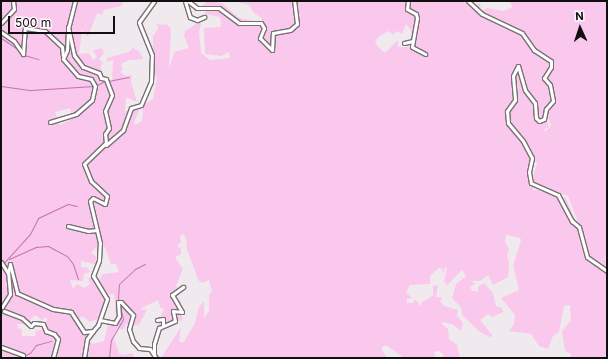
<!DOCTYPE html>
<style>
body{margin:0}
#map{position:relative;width:608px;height:359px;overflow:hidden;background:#f0eaee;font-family:Inter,sans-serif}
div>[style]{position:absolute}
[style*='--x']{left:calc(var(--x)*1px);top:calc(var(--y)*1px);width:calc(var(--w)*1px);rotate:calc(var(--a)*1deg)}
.green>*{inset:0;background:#fac8ec}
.stream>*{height:1px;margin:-0.5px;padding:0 0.5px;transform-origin:0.5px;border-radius:0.5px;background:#c472b0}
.roads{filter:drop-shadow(1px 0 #777175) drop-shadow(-1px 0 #777175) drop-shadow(0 1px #777175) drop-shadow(0 -1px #777175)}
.minor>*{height:3px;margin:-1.5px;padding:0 1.5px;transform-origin:1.5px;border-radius:1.5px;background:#fff}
span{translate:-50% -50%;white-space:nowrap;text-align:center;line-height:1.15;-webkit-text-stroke:3.5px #fef7fc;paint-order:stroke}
.frame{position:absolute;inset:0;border:2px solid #120f11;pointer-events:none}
.north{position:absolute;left:560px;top:8px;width:40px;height:40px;-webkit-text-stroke:3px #fef7fc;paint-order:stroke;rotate:357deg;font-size:11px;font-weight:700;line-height:16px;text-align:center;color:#120f11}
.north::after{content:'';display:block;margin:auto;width:14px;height:18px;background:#120f11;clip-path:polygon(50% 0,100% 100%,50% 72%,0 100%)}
.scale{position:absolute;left:8px;top:16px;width:107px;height:18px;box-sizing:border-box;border:2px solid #120f11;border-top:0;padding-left:5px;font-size:12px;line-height:14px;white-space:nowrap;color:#120f11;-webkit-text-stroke:3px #fef7fc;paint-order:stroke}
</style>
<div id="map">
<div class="green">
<div style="clip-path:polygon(evenodd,1px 1px,124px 1px,121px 6px,104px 10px,102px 15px,97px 13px,88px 37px,82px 30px,79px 54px,89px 53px,93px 60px,97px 58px,93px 50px,102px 48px,104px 53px,99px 59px,103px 63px,100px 67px,103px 73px,101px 77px,112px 82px,113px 60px,107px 62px,107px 58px,129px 52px,133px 48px,140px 52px,143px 59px,129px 60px,121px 64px,123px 70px,120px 72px,126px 76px,132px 75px,131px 82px,137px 102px,126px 97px,125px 111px,130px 112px,138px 108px,139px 111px,134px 122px,135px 125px,142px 121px,143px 105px,153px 99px,157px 78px,153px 72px,153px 36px,158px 29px,157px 24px,166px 25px,166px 23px,171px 29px,169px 69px,174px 52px,189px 48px,184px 36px,185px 31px,199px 22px,201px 24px,199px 32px,201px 53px,210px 60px,230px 58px,229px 52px,221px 56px,205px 54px,204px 28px,220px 27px,221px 24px,220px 17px,205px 14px,207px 6px,202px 6px,207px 1px,222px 3px,239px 18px,260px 22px,262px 22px,262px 18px,254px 13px,249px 5px,234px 1px,467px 1px,482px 15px,517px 31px,532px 49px,550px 61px,551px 66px,543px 76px,551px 92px,551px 103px,544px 113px,549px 127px,543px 130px,546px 131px,551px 126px,547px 113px,554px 99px,551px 84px,545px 78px,552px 66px,551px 61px,534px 49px,516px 29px,483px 14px,474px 6px,480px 3px,481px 11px,487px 8px,503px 11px,513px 7px,509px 1px,607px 1px,607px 256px,604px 258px,607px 260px,607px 269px,588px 255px,582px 241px,582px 232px,568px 196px,548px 188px,538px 189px,535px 186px,533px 177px,537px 164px,524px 141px,513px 131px,508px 118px,508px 110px,516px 101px,514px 76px,518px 67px,525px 92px,533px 99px,526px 89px,519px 65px,513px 74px,515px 100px,506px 111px,509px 127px,522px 142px,534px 165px,530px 177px,533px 190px,547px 191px,566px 198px,580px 233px,580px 242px,586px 256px,607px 272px,607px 358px,571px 358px,570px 353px,565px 351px,562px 331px,571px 320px,570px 305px,564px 306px,559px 332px,553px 336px,548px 349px,539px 346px,531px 334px,509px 331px,514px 324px,515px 315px,501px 298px,519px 290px,513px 266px,521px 240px,520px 238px,506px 235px,505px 242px,509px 249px,507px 256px,509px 262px,508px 277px,493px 285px,488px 275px,480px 281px,472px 281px,475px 284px,470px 287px,472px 291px,476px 291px,478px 293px,478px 287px,484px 283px,493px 293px,496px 306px,502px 308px,503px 312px,492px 317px,488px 314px,480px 320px,493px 336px,490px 337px,480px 332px,462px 315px,461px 307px,452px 298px,456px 284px,466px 276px,462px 270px,447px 285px,444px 281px,447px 268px,445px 267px,443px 275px,442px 269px,439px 268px,430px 276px,430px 284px,410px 285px,406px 292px,412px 298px,407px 299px,407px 303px,413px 303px,415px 299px,421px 306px,422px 302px,433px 296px,433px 286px,438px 285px,436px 297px,443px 298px,440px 301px,444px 306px,458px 310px,457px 316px,463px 323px,461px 331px,452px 324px,443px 322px,442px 324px,448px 329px,449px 339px,457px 345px,460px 358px,443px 358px,443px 354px,439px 351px,434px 352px,436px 358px,404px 358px,386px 345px,381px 348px,387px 358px,161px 358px,181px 327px,179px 342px,184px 342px,195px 323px,199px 307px,204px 301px,204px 318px,209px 311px,209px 295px,212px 291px,209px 280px,202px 283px,198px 280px,187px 249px,186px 238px,183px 234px,180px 237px,181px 242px,177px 246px,181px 249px,181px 254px,175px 257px,183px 269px,176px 286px,178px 289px,169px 295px,174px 302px,180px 300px,181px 302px,182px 321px,174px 321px,157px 327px,164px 309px,160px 307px,158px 300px,140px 309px,147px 310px,139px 325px,126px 324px,123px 330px,118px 328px,113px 336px,119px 353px,122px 355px,133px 353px,133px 358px,1px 358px,1px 1px,406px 24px,411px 30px,412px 47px,397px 47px,399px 42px,397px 41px,385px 53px,378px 47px,375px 41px,380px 36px,388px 31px,393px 35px,397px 31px,402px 34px,406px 24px,1px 1px,70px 108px,74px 118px,60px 125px,55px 112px,70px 108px,1px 1px,98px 245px,105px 247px,111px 264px,116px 264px,119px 272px,103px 274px,99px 280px,91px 276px,88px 279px,90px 284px,84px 288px,77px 284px,73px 289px,70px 280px,83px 281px,84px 274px,90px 272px,88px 268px,81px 267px,81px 261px,95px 264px,97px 257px,91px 253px,98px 245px,1px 1px,114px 294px,116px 319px,108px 325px,104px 341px,93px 344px,87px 338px,91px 332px,80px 330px,77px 322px,82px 316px,90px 322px,100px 318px,106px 295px,114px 294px,1px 1px,35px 315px,42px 320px,47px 317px,45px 329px,36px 331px,35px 336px,22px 336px,22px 329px,18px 328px,17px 324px,30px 324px,31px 319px,35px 315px)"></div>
</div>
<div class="stream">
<div style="--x:1;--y:38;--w:23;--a:34"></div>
<div style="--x:24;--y:55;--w:15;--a:16"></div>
<div style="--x:108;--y:81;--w:21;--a:-11"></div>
<div style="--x:97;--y:85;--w:9;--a:-27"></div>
<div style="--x:1;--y:86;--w:30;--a:8"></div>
<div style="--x:31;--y:90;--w:63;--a:-3.6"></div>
<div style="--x:9;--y:259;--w:30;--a:-24"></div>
<div style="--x:36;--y:247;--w:12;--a:-5"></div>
<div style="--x:48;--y:246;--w:21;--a:28"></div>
<div style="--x:67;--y:256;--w:10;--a:53"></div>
<div style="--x:73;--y:264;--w:16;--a:72"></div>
<div style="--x:1;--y:266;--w:43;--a:-47.8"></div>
<div style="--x:30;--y:234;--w:18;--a:-63"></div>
<div style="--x:38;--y:218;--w:33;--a:-25"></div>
<div style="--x:68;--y:204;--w:9;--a:13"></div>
<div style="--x:20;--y:358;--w:11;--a:-27"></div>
<div style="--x:30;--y:353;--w:10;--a:-53"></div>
<div style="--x:36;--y:345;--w:16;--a:-15"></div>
<div style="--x:109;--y:358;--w:18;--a:-84"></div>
<div style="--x:111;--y:340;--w:24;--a:-60"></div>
<div style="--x:123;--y:319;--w:22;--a:-103"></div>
<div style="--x:118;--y:298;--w:14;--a:-86"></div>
<div style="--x:119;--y:284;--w:22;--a:-43"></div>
<div style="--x:135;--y:269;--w:11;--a:-27"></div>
</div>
<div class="roads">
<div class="minor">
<div style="--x:185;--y:1;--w:17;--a:73"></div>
<div style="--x:190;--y:17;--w:8;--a:23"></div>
<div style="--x:197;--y:20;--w:8;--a:-23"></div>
<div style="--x:188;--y:1;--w:11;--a:38"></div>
<div style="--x:197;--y:8;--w:22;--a:0"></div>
<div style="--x:219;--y:8;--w:25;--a:37"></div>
<div style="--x:239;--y:23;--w:22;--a:0"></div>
<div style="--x:261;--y:23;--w:6;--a:59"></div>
<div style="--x:264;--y:28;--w:11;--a:112"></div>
<div style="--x:260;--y:38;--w:17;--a:45"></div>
<div style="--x:272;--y:50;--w:17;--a:-87"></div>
<div style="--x:273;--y:33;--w:17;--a:-10"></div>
<div style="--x:290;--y:30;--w:9;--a:-41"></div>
<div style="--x:297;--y:24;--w:23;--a:-97"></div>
<div style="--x:408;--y:1;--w:8;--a:97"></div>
<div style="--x:407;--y:9;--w:10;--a:29"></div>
<div style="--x:416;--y:14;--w:4;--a:76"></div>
<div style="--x:417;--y:18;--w:29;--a:100"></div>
<div style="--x:412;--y:47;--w:15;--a:28"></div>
<div style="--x:468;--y:1;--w:19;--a:43"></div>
<div style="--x:482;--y:14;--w:44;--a:25.4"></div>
<div style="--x:522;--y:33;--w:21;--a:55"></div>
<div style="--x:534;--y:50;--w:20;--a:33"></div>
<div style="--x:551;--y:61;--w:6;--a:90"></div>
<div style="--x:551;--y:67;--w:13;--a:122"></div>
<div style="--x:544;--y:78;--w:9;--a:49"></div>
<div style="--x:550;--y:85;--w:16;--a:79"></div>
<div style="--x:553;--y:101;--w:11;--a:131"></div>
<div style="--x:546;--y:109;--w:10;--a:101"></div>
<div style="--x:544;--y:119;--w:5;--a:158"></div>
<div style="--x:539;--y:121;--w:4;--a:-135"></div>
<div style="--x:536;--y:118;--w:15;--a:-94"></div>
<div style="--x:535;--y:103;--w:16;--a:-128"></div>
<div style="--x:525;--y:90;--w:25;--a:-106"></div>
<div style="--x:518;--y:66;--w:11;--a:117"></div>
<div style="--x:513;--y:76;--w:24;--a:85"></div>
<div style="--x:515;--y:100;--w:14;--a:126"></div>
<div style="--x:507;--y:111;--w:12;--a:85"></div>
<div style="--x:508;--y:123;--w:23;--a:50"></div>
<div style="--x:523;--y:141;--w:19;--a:62"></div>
<div style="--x:532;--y:158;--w:14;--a:102"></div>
<div style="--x:529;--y:172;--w:11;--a:80"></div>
<div style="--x:531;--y:183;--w:30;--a:24"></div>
<div style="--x:558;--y:195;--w:30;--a:62"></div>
<div style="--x:572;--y:221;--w:9;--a:41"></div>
<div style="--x:579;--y:227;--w:31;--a:75"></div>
<div style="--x:587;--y:257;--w:24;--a:35"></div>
<div style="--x:1;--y:23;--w:19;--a:-47"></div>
<div style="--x:14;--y:9;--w:8;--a:-97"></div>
<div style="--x:1;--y:32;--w:16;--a:35"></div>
<div style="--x:14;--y:41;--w:16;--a:55"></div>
<div style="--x:23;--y:54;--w:26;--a:-86"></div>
<div style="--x:25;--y:28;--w:20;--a:9"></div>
<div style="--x:45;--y:31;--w:23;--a:43"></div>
<div style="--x:62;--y:47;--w:9;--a:84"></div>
<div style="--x:404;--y:43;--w:9;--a:-13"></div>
<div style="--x:50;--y:122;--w:27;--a:-17"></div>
<div style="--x:76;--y:114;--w:21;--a:-41"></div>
<div style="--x:92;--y:100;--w:14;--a:-78"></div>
<div style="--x:95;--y:86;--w:8;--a:-120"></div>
<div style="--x:91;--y:79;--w:13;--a:-167"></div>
<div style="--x:78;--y:76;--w:23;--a:-131"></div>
<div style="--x:63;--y:59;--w:10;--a:-66"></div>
<div style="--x:67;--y:50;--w:21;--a:-87"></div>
<div style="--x:68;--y:29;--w:29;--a:-76"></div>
<div style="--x:106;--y:145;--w:23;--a:-41"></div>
<div style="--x:123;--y:130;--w:23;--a:-70"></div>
<div style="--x:131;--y:108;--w:10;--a:-17"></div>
<div style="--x:141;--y:105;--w:25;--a:-67"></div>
<div style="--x:151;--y:82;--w:27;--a:-88"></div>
<div style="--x:152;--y:55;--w:35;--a:-112"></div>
<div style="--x:139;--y:22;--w:26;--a:-54"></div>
<div style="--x:68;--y:226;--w:21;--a:14"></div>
<div style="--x:88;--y:231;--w:9;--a:-6"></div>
<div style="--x:1;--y:262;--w:13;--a:58"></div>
<div style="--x:8;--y:273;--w:9;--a:-77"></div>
<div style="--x:10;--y:264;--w:30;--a:76"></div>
<div style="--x:17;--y:293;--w:39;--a:24"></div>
<div style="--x:53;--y:309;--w:18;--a:9"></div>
<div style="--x:71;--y:312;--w:24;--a:57"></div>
<div style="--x:84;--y:332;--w:9;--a:-6"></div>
<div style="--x:93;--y:331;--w:8;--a:-50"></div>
<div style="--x:98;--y:325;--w:28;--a:-71"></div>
<div style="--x:107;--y:299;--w:27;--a:-121"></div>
<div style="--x:93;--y:276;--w:17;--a:-69"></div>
<div style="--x:99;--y:260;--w:17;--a:-87"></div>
<div style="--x:100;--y:243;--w:43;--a:-103.4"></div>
<div style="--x:90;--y:201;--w:4;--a:-45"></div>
<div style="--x:93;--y:198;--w:13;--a:27"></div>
<div style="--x:105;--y:204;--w:8;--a:-76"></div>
<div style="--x:107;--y:196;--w:22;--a:-137"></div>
<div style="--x:91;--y:181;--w:18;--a:-112"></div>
<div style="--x:84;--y:164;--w:30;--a:-44"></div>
<div style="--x:106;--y:143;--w:9;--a:-96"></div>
<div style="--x:105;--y:134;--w:7;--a:-56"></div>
<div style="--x:109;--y:128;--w:17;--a:-103"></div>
<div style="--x:105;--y:111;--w:17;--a:-66"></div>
<div style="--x:112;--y:95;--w:17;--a:-111"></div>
<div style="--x:106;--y:79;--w:5;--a:-169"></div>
<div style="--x:101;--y:78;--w:5;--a:-112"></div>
<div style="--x:99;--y:73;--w:17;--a:-159"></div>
<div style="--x:83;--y:67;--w:15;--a:-127"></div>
<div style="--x:74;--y:55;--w:29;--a:-102"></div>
<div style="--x:2;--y:307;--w:15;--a:-58"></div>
<div style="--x:10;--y:294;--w:21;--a:-95"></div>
<div style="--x:4;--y:311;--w:19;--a:21"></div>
<div style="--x:22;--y:318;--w:12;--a:42"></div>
<div style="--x:31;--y:326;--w:4;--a:-45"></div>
<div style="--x:34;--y:323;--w:9;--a:6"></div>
<div style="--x:43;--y:324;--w:8;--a:67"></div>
<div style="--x:46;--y:331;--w:9;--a:21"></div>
<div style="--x:54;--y:334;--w:6;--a:51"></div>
<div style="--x:58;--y:339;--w:20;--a:105"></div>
<div style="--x:182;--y:312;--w:20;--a:-120"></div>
<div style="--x:172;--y:295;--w:14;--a:-36"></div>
<div style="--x:100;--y:320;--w:15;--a:11"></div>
<div style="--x:115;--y:323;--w:8;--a:-60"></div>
<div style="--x:119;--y:316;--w:14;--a:-94"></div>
<div style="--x:118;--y:302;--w:3;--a:0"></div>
<div style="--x:121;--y:302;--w:18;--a:47"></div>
<div style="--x:133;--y:315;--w:15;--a:106"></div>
<div style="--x:129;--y:329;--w:13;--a:72"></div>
<div style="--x:133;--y:341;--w:9;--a:49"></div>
<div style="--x:139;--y:348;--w:11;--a:5"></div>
<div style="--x:150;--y:349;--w:11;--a:56"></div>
<div style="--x:157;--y:320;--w:6;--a:-9"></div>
<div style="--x:163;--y:319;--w:6;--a:90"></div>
<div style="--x:1;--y:347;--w:23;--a:20"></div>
<div style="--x:23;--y:355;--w:3;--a:90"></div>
<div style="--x:154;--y:355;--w:11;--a:-90"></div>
<div style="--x:154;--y:344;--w:17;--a:-73"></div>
<div style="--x:159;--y:328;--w:17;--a:-24"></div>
<div style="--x:175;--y:321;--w:10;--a:-101"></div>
<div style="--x:173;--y:311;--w:9;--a:6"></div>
<div style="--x:84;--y:358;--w:19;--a:-81"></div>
<div style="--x:87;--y:339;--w:10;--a:-53"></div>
</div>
</div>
<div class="frame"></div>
<div class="north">N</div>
<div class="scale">500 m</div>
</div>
